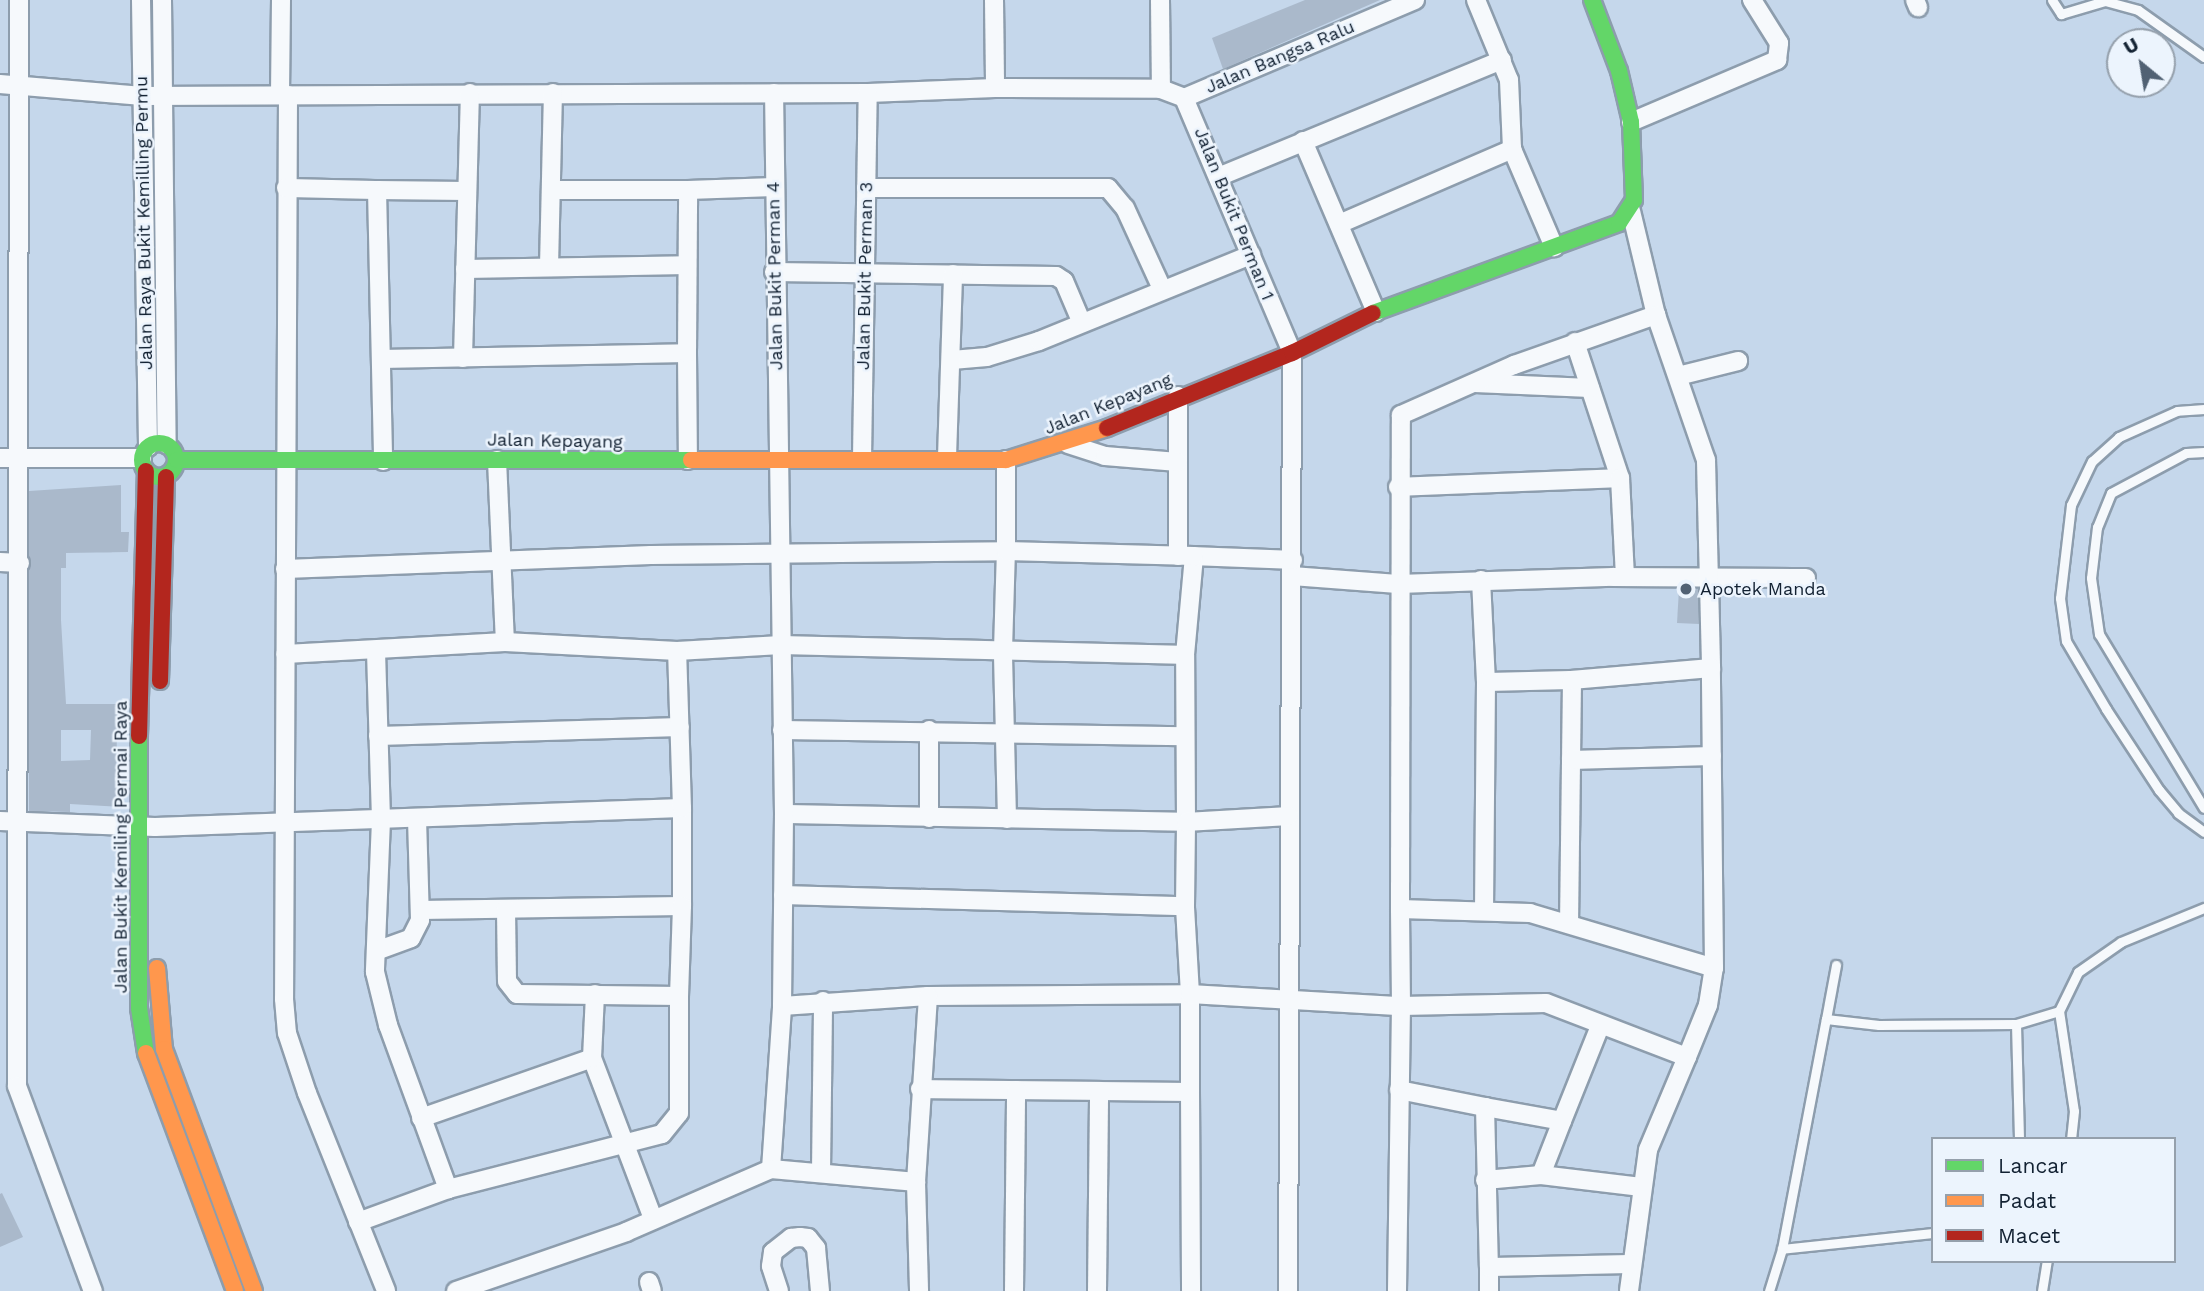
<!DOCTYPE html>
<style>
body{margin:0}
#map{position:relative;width:2204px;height:1291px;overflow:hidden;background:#c5d7eb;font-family:"Work Sans",sans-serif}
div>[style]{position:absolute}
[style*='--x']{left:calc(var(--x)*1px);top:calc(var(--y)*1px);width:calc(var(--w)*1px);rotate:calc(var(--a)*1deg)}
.building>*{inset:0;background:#aab9cb}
.roads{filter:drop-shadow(2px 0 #8d9dad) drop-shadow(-2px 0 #8d9dad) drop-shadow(0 2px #8d9dad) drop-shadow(0 -2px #8d9dad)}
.lane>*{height:9px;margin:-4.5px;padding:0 4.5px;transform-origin:4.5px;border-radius:4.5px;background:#f6f9fc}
.street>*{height:18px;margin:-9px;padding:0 9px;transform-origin:9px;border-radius:9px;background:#f6f9fc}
.fast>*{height:16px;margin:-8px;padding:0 8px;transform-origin:8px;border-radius:8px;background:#63d668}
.fast>.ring{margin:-8px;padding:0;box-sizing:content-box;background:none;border:16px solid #63d668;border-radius:50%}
.slow>*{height:16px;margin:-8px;padding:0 8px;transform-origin:8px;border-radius:8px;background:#ff974d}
.jam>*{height:16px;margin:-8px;padding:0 8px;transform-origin:8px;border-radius:8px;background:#b3261e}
.dots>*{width:19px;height:19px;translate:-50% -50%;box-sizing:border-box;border:4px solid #ecf4fd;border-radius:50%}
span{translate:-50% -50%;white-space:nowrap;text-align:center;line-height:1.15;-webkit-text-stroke:5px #ecf4fd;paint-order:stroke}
.street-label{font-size:18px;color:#122132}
.poi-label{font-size:18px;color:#122132}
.left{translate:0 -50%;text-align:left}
.legend{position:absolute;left:1931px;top:1137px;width:245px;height:126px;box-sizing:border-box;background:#ecf4fd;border:2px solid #95a0ac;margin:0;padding:9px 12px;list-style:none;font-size:21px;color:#122132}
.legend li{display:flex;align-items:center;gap:14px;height:35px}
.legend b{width:35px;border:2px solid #95a0ac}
.north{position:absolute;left:2106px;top:28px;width:70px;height:70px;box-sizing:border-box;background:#ecf4fd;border:2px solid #95a0ac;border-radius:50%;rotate:330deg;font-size:19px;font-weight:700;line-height:28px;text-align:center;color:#122132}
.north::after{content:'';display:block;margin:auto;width:24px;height:32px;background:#516173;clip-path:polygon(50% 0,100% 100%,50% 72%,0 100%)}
</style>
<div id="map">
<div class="building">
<div style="clip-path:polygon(1305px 0,1380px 0,1223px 69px,1212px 38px)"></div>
<div style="clip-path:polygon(evenodd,121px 485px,121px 532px,129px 532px,128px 552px,66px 553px,66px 568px,61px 568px,61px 620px,66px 704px,124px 704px,124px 729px,117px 729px,116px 786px,122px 787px,122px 807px,70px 804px,70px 812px,29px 811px,29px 491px,121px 485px,61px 730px,91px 730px,90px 760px,61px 761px,61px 730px)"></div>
<div style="clip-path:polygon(1679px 589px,1698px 589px,1699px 624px,1677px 623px)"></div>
<div style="clip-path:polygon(2px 1193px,23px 1237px,0 1247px,0 1194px)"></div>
</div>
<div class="roads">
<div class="lane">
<div style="--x:2052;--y:0;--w:17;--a:57"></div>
<div style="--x:2061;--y:14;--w:46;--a:-16.5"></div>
<div style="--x:2105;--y:1;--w:34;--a:15"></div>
<div style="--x:2138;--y:10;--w:81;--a:35.5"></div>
<div style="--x:2204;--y:409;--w:27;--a:176"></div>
<div style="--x:2177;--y:411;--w:64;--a:155.9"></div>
<div style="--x:2119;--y:437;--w:36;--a:138"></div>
<div style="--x:2092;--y:461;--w:49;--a:115.5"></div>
<div style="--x:2071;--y:505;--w:94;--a:96.7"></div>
<div style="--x:2060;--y:598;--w:43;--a:82.1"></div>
<div style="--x:2066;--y:641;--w:79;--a:59.5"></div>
<div style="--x:2106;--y:709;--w:97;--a:56.8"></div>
<div style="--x:2159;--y:790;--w:30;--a:50"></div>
<div style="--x:2178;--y:813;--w:32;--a:36"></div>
<div style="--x:2204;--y:452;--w:18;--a:177"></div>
<div style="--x:2186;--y:453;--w:85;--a:151.9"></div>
<div style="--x:2111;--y:493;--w:37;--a:112"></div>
<div style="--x:2097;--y:527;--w:51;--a:96.7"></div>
<div style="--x:2091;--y:578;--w:57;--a:81.9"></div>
<div style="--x:2099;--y:634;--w:203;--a:58.9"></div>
<div style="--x:2059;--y:1011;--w:101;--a:81.5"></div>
<div style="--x:2074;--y:1111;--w:28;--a:96"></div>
<div style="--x:1826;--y:1019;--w:55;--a:-79.5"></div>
<div style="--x:2016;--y:1024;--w:115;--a:88.5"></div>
<div style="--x:1933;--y:1233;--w:152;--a:174"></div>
<div style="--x:1782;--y:1249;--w:234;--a:-79.2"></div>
<div style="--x:1826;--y:1019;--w:53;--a:6.5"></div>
<div style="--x:1879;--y:1025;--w:137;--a:-0.4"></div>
<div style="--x:2016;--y:1024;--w:45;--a:-16.8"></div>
<div style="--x:2059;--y:1011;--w:43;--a:-64"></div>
<div style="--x:2078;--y:972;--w:52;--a:-34.9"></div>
<div style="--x:2121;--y:942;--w:90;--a:-22.3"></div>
<div style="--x:1769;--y:1291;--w:44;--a:-72.8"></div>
<div style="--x:2042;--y:1291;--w:30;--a:-81"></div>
</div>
<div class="street">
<div style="--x:19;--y:0;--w:1086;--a:90.11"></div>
<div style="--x:17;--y:1086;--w:219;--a:69.7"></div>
<div style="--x:141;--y:0;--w:447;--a:89.1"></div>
<div style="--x:162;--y:0;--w:444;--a:89.4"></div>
<div style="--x:994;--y:0;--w:88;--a:89.3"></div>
<div style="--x:1160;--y:0;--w:89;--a:89.4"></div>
<div style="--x:1476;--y:0;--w:87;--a:67.6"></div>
<div style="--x:1509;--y:80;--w:69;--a:87.5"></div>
<div style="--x:1512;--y:149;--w:107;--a:66.8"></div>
<div style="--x:1915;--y:0;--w:8;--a:67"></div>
<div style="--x:0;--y:84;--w:143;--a:4.8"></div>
<div style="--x:142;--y:96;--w:726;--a:-0.24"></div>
<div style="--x:868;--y:93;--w:127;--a:-2.3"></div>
<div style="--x:995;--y:88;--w:166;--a:0.3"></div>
<div style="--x:1161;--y:89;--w:25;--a:21"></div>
<div style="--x:1184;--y:98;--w:277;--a:67"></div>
<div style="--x:1292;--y:353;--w:938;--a:90.24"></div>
<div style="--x:280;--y:95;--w:95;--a:-89.4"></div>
<div style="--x:288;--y:95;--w:904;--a:90.25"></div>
<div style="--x:284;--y:999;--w:34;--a:85"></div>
<div style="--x:287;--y:1033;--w:63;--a:71.6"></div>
<div style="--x:307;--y:1093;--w:213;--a:68.2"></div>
<div style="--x:1184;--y:98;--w:251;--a:-23"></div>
<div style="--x:1631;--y:122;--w:159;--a:-23"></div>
<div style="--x:1777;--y:60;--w:17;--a:-83"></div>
<div style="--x:1779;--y:43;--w:51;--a:-122.1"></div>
<div style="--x:1303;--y:141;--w:186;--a:66.9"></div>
<div style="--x:1218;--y:177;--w:307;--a:-22.4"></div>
<div style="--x:286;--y:188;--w:91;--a:1.3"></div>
<div style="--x:377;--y:190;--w:271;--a:88.7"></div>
<div style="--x:866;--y:188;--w:242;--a:0"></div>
<div style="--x:1108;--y:188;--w:26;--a:50"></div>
<div style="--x:1125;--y:208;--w:89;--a:65.4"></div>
<div style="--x:377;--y:190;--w:89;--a:0.6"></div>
<div style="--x:688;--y:190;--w:86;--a:-2"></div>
<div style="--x:1631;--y:211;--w:107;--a:76.5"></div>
<div style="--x:1339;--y:224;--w:189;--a:-23.4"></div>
<div style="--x:549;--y:267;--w:174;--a:-88.7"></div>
<div style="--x:465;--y:269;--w:222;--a:-1"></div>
<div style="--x:774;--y:272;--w:282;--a:0.8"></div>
<div style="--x:1056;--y:276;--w:9;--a:32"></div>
<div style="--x:1064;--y:281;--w:43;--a:67"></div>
<div style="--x:1575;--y:342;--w:143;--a:71.7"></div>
<div style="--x:687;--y:353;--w:107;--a:89.5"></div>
<div style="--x:463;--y:358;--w:265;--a:-88.5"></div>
<div style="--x:381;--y:359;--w:306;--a:-1.1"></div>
<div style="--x:687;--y:353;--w:163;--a:-89.6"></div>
<div style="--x:688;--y:190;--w:137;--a:180"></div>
<div style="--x:952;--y:360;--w:35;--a:-5"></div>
<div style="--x:987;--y:357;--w:54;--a:-17.1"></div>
<div style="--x:1039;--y:341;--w:229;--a:-22.1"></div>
<div style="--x:1678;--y:376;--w:62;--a:-14"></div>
<div style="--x:1475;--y:383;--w:115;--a:2.5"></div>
<div style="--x:1178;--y:396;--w:160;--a:90"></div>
<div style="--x:1068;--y:444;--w:39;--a:18"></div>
<div style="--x:1105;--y:456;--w:73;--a:4.7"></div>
<div style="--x:947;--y:457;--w:183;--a:-88.1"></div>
<div style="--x:0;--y:458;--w:142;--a:0"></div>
<div style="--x:862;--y:458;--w:365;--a:-89.1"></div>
<div style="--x:497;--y:460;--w:182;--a:87.5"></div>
<div style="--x:1398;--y:487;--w:222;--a:-2.3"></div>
<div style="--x:1620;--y:478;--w:99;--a:87.1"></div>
<div style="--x:0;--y:562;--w:20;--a:3"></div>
<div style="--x:285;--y:569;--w:366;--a:-2.2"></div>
<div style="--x:651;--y:555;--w:355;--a:-0.6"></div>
<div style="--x:1006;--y:551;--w:91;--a:-90"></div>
<div style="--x:1292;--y:576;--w:106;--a:4.3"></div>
<div style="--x:1398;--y:584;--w:215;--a:-1.9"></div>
<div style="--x:1613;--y:577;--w:193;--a:0.3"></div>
<div style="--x:1481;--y:580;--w:102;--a:87.2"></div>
<div style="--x:1486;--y:682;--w:227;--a:90.5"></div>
<div style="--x:376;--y:651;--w:169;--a:88.3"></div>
<div style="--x:381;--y:820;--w:152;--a:92.3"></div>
<div style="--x:375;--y:972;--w:55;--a:76.2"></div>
<div style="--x:388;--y:1025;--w:175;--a:69.9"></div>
<div style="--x:677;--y:651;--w:104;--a:-3.3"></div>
<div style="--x:781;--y:645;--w:404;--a:1.4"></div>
<div style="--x:1486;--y:682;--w:86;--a:-1.3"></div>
<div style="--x:1572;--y:680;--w:244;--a:90.7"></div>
<div style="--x:782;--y:730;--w:402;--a:0.9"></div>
<div style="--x:929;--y:730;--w:88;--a:90"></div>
<div style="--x:378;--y:736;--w:302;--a:-1.7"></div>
<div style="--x:1571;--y:760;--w:141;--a:-1.6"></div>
<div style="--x:682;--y:808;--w:98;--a:90"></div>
<div style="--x:784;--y:814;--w:402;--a:1.1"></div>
<div style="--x:1186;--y:822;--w:167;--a:-90.3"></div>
<div style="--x:1185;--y:655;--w:99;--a:-84.8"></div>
<div style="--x:1194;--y:556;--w:99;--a:2.3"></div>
<div style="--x:1007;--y:819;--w:169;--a:-91.4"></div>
<div style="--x:1003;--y:650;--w:99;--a:-88.3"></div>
<div style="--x:1006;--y:551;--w:188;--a:1.5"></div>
<div style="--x:0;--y:821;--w:155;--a:2.2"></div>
<div style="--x:155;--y:827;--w:527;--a:-2.06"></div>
<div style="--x:682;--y:808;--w:157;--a:-91.8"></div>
<div style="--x:677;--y:651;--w:172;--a:-177"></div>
<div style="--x:505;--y:642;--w:220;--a:176.9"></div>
<div style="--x:783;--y:895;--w:402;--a:1.6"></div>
<div style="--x:1400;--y:909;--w:494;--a:-89.9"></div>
<div style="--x:1401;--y:415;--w:124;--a:-23.9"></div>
<div style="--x:1514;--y:365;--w:151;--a:-19.4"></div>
<div style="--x:1656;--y:315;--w:153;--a:71"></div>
<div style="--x:1706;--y:460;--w:208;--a:88.6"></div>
<div style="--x:1711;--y:668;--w:140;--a:175.1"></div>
<div style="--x:420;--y:910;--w:262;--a:-0.9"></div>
<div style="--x:682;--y:906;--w:90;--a:91.9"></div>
<div style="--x:376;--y:951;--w:37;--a:-20"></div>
<div style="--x:411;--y:938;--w:20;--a:-63"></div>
<div style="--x:420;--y:920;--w:100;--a:-91.7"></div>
<div style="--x:782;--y:1006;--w:146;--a:-3.9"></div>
<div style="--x:928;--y:996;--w:262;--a:-0.4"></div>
<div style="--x:1190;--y:994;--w:88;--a:-93.3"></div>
<div style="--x:1185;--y:906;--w:84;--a:-89.3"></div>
<div style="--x:1186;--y:822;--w:103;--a:-3.3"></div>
<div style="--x:1687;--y:1057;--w:56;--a:-68"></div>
<div style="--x:1708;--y:1005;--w:37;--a:-81"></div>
<div style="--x:1714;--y:968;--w:300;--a:-90.6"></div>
<div style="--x:592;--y:1058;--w:172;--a:69.2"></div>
<div style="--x:920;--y:1089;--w:179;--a:0.6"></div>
<div style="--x:1399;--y:1090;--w:88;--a:11.2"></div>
<div style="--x:1485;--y:1107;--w:160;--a:88.6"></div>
<div style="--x:1190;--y:1092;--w:199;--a:89.7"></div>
<div style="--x:1485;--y:1107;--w:78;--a:10.3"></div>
<div style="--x:1562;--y:1121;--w:102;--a:-68.2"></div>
<div style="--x:421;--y:1118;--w:181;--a:-19.3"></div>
<div style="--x:592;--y:1058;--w:64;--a:-87.3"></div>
<div style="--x:1562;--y:1121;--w:58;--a:111.3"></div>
<div style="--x:1541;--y:1175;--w:101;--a:6.8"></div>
<div style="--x:771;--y:1169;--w:163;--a:-86.1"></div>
<div style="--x:782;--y:1006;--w:192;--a:-89.4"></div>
<div style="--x:784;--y:814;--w:721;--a:-90.79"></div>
<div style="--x:821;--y:1171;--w:170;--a:-89.3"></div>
<div style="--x:1485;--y:1180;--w:56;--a:-5.1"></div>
<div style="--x:916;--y:1182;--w:186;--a:-86.3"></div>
<div style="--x:358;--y:1222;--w:96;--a:-20.1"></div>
<div style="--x:448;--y:1189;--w:221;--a:-14.4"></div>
<div style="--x:662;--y:1134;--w:27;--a:-51"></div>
<div style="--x:679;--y:1113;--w:117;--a:-90"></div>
<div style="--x:679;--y:996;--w:162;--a:-179.3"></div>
<div style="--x:517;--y:994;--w:16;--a:-128"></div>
<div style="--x:507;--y:981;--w:72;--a:-90.8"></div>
<div style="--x:649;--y:1282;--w:9;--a:72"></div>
<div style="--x:456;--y:1291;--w:180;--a:-19.1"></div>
<div style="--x:626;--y:1232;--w:158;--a:-23.5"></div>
<div style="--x:771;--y:1169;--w:146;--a:5.1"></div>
<div style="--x:916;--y:1182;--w:109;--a:88.4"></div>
<div style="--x:779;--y:1291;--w:26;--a:-108"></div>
<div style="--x:771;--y:1266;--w:14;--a:-82"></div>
<div style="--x:773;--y:1252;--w:23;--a:-38"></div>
<div style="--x:791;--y:1238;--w:9;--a:-6"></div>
<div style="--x:800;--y:1237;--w:8;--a:7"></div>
<div style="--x:808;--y:1238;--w:13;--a:51"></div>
<div style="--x:816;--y:1248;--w:43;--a:84.7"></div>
<div style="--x:1014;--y:1291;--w:201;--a:-89.4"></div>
<div style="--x:1097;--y:1291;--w:200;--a:-89.4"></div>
<div style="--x:1099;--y:1091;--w:91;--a:0.6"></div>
<div style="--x:1190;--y:1092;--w:98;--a:-90"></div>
<div style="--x:1190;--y:994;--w:211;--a:3.3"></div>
<div style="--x:1401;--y:1006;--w:97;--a:-90.6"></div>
<div style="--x:1400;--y:909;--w:130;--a:1.8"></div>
<div style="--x:1530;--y:913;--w:192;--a:16.6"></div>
<div style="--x:1397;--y:1291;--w:285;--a:-89.2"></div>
<div style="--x:1401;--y:1006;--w:145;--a:-1.2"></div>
<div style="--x:1546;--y:1003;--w:151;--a:21"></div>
<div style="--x:1687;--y:1057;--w:101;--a:112.8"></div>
<div style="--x:1648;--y:1150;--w:142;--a:97.7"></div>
<div style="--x:1489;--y:1291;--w:24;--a:-90"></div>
<div style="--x:1489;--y:1267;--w:143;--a:-1.2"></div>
</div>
<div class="fast">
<div style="--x:1373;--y:313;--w:262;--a:-20.1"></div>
<div style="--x:1619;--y:223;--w:27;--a:-57"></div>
<div style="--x:1634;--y:200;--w:78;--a:-92.2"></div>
<div style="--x:1631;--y:122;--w:52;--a:-103.2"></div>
<div style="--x:1619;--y:71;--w:76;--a:-110.8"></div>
<div class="ring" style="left:142px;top:443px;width:18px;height:18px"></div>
<div style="--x:177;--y:460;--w:514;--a:0"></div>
<div style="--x:139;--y:736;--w:272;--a:90"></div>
<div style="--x:139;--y:1008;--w:46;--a:81.2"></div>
</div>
<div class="slow">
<div style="--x:691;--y:460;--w:315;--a:0"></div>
<div style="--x:1006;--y:460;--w:106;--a:-17.6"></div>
<div style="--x:157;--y:968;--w:81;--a:85.1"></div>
<div style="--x:164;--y:1049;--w:258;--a:69.6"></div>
<div style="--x:146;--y:1053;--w:254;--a:69.5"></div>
</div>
<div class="jam">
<div style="--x:1107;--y:428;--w:200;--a:-22.1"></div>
<div style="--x:1292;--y:353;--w:90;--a:-26.3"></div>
<div style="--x:160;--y:681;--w:204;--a:-88.3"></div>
<div style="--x:139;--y:736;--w:265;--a:-88.5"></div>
</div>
</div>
<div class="dots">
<div style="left:1686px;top:589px;background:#516173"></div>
</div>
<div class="street-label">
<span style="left:1280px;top:57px;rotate:-23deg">Jalan Bangsa Ralu</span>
<span style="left:1234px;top:214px;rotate:68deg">Jalan Bukit Perman 1</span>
<span style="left:144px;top:223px;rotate:-91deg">Jalan Raya Bukit Kemilling Permu</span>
<span style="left:775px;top:276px;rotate:-91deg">Jalan Bukit Perman 4</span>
<span style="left:865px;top:276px;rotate:-89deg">Jalan Bukit Perman 3</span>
<span style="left:1108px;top:404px;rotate:-22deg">Jalan Kepayang</span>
<span style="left:555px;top:441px;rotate:1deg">Jalan Kepayang</span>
<span style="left:121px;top:847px;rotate:-90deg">Jalan Bukit Kemiling Permai Raya</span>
</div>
<div class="poi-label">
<span class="left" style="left:1700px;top:589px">Apotek Manda</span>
</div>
<ul class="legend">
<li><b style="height:9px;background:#63d668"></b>Lancar</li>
<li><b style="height:9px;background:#ff974d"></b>Padat</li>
<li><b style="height:9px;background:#b3261e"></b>Macet</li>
</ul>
<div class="north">U</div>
</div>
